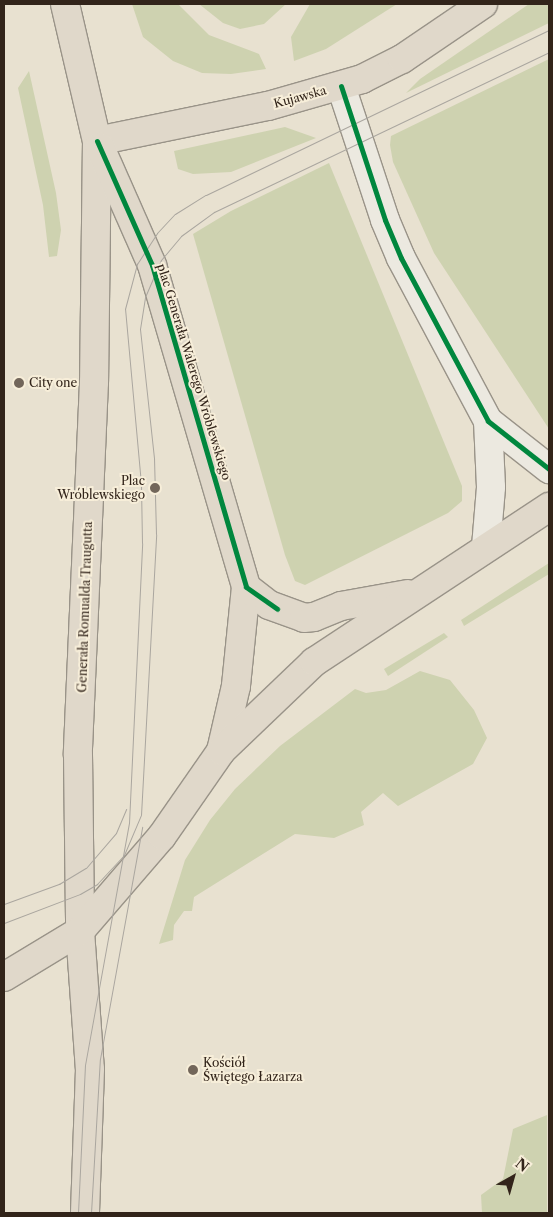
<!DOCTYPE html>
<meta charset="utf-8">
<style>
body{margin:0}
#map{position:relative;width:553px;height:1217px;overflow:hidden;background:#e8e1d0;font-family:"Libre Caslon Text",serif}
div>[style]{position:absolute}
[style*='--x']{left:calc(var(--x)*1px);top:calc(var(--y)*1px);width:calc(var(--w)*1px);rotate:calc(var(--a)*1deg)}
.green>*{inset:0;background:#ced2b0}
.roads{filter:drop-shadow(1px 0 #999388) drop-shadow(-1px 0 #999388) drop-shadow(0 1px #999388) drop-shadow(0 -1px #999388)}
.minor>*{height:28px;margin:-14px;padding:0 14px;transform-origin:14px;border-radius:14px;background:#ece9e0}
.major>*{height:28px;margin:-14px;padding:0 14px;transform-origin:14px;border-radius:14px;background:#e0d8ca}
.tram>*{height:1px;margin:-0.5px;padding:0 0.5px;transform-origin:0.5px;border-radius:0.5px;background:#aaa69f}
.cycleway>*{height:5px;margin:-2.5px;padding:0 2.5px;transform-origin:2.5px;border-radius:2.5px;background:#00873e}
.dots>*{width:14px;height:14px;translate:-50% -50%;box-sizing:border-box;border:2px solid #f7eed9;border-radius:50%}
span{translate:-50% -50%;white-space:nowrap;text-align:center;line-height:1.15;-webkit-text-stroke:4px #f7eed9;paint-order:stroke}
.street-label{font-size:12px;color:#32241a}
.poi-label{font-size:12px;color:#32241a}
.left{translate:0 -50%;text-align:left}
.right{translate:-100% -50%;text-align:right}
.frame{position:absolute;inset:0;border:5px solid #32241a;pointer-events:none}
.north{position:absolute;left:488px;top:1152px;width:50px;height:50px;-webkit-text-stroke:4px #f7eed9;paint-order:stroke;rotate:38deg;font-size:14px;font-weight:700;line-height:20px;text-align:center;color:#32241a}
.north::after{content:'';display:block;margin:auto;width:18px;height:22px;background:#32241a;clip-path:polygon(50% 0,100% 100%,50% 72%,0 100%)}
</style>
<div id="map">
<div class="green">
<div style="clip-path:polygon(132px 4px,178px 4px,209px 35px,259px 54px,266px 69px,231px 74px,202px 73px,173px 61px,143px 37px)"></div>
<div style="clip-path:polygon(199px 4px,286px 4px,264px 24px,240px 29px,223px 23px)"></div>
<div style="clip-path:polygon(310px 4px,397px 4px,326px 49px,294px 61px,291px 37px)"></div>
<div style="clip-path:polygon(529px 4px,549px 4px,549px 23px,406px 93px,420px 79px)"></div>
<div style="clip-path:polygon(549px 59px,549px 429px,434px 253px,393px 162px,390px 145px,391px 136px)"></div>
<div style="clip-path:polygon(29px 71px,56px 193px,61px 230px,57px 256px,49px 257px,43px 205px,18px 88px)"></div>
<div style="clip-path:polygon(285px 127px,316px 138px,231px 172px,193px 174px,178px 169px,174px 151px)"></div>
<div style="clip-path:polygon(329px 163px,462px 486px,462px 501px,448px 513px,305px 585px,295px 581px,285px 555px,193px 234px,231px 211px)"></div>
<div style="clip-path:polygon(549px 563px,549px 574px,464px 626px,461px 620px)"></div>
<div style="clip-path:polygon(444px 633px,448px 637px,388px 676px,384px 669px)"></div>
<div style="clip-path:polygon(420px 671px,450px 680px,474px 710px,487px 738px,473px 764px,398px 806px,383px 793px,361px 812px,364px 825px,334px 838px,295px 834px,194px 897px,192px 911px,184px 911px,174px 925px,173px 940px,159px 944px,185px 860px,210px 820px,235px 789px,280px 746px,355px 689px,366px 693px,386px 690px)"></div>
<div style="clip-path:polygon(547px 1115px,547px 1213px,482px 1213px,481px 1195px,503px 1179px,513px 1129px)"></div>
</div>
<div class="roads">
<div class="minor">
<div style="--x:341;--y:86;--w:141;--a:71.8"></div>
<div style="--x:385;--y:220;--w:41;--a:67.2"></div>
<div style="--x:401;--y:258;--w:185;--a:61.9"></div>
<div style="--x:488;--y:421;--w:78;--a:38.2"></div>
<div style="--x:486;--y:547;--w:60;--a:-85.2"></div>
<div style="--x:491;--y:487;--w:66;--a:-92.6"></div>
</div>
<div class="major">
<div style="--x:65;--y:4;--w:141;--a:76.9"></div>
<div style="--x:97;--y:141;--w:241;--a:90.7"></div>
<div style="--x:94;--y:382;--w:373;--a:92.5"></div>
<div style="--x:78;--y:755;--w:176;--a:89.3"></div>
<div style="--x:80;--y:931;--w:138;--a:85.9"></div>
<div style="--x:90;--y:1069;--w:144;--a:92"></div>
<div style="--x:97;--y:141;--w:175;--a:-11.6"></div>
<div style="--x:268;--y:106;--w:98;--a:-16"></div>
<div style="--x:362;--y:79;--w:45;--a:-26.6"></div>
<div style="--x:402;--y:59;--w:98;--a:-34.2"></div>
<div style="--x:100;--y:147;--w:129;--a:66.2"></div>
<div style="--x:152;--y:265;--w:335;--a:73.7"></div>
<div style="--x:246;--y:587;--w:100;--a:95.8"></div>
<div style="--x:236;--y:686;--w:67;--a:103"></div>
<div style="--x:246;--y:587;--w:29;--a:38"></div>
<div style="--x:269;--y:605;--w:37;--a:20"></div>
<div style="--x:304;--y:618;--w:10;--a:-6"></div>
<div style="--x:314;--y:617;--w:29;--a:-22"></div>
<div style="--x:341;--y:606;--w:68;--a:-10.2"></div>
<div style="--x:4;--y:977;--w:89;--a:-31.2"></div>
<div style="--x:80;--y:931;--w:125;--a:-49.2"></div>
<div style="--x:162;--y:836;--w:103;--a:-55.2"></div>
<div style="--x:221;--y:751;--w:129;--a:-43.7"></div>
<div style="--x:314;--y:662;--w:282;--a:-33.4"></div>
</div>
</div>
<div class="tram">
<div style="--x:4;--y:904;--w:59;--a:-20"></div>
<div style="--x:59;--y:884;--w:31;--a:-31"></div>
<div style="--x:86;--y:868;--w:46;--a:-49.4"></div>
<div style="--x:116;--y:833;--w:26;--a:-67"></div>
<div style="--x:4;--y:923;--w:81;--a:-20.9"></div>
<div style="--x:80;--y:894;--w:20;--a:-30"></div>
<div style="--x:97;--y:884;--w:40;--a:-47"></div>
<div style="--x:124;--y:855;--w:43;--a:-67"></div>
<div style="--x:141;--y:815;--w:281;--a:-86.9"></div>
<div style="--x:156;--y:534;--w:76;--a:-91.5"></div>
<div style="--x:154;--y:458;--w:130;--a:-96.2"></div>
<div style="--x:140;--y:329;--w:32;--a:-81"></div>
<div style="--x:145;--y:297;--w:40;--a:-66.6"></div>
<div style="--x:161;--y:260;--w:31;--a:-50"></div>
<div style="--x:181;--y:236;--w:41;--a:-36"></div>
<div style="--x:214;--y:212;--w:371;--a:-25.5"></div>
<div style="--x:78;--y:1213;--w:148;--a:-87.3"></div>
<div style="--x:85;--y:1065;--w:246;--a:-79.7"></div>
<div style="--x:129;--y:823;--w:280;--a:-87.3"></div>
<div style="--x:142;--y:543;--w:59;--a:-91"></div>
<div style="--x:141;--y:484;--w:176;--a:-95.2"></div>
<div style="--x:125;--y:309;--w:47;--a:-75.1"></div>
<div style="--x:137;--y:264;--w:37;--a:-57"></div>
<div style="--x:157;--y:233;--w:26;--a:-47"></div>
<div style="--x:175;--y:214;--w:36;--a:-32"></div>
<div style="--x:206;--y:195;--w:381;--a:-25.7"></div>
<div style="--x:91;--y:1213;--w:154;--a:-86.7"></div>
<div style="--x:100;--y:1059;--w:236;--a:-79.7"></div>
</div>
<div class="cycleway">
<div style="--x:341;--y:86;--w:141;--a:71.8"></div>
<div style="--x:385;--y:220;--w:41;--a:67.2"></div>
<div style="--x:401;--y:258;--w:185;--a:61.9"></div>
<div style="--x:488;--y:421;--w:78;--a:38.2"></div>
<div style="--x:97;--y:141;--w:136;--a:66.1"></div>
<div style="--x:152;--y:265;--w:335;--a:73.7"></div>
<div style="--x:246;--y:587;--w:38;--a:35"></div>
</div>
<div class="dots">
<div style="left:19px;top:383px;background:#72665a"></div>
<div style="left:155px;top:488px;background:#72665a"></div>
<div style="left:193px;top:1070px;background:#72665a"></div>
</div>
<div class="street-label">
<span style="left:300px;top:97px;rotate:-15deg">Kujawska</span>
<span style="left:194px;top:372px;rotate:73deg">plac Generała Walerego Wróblewskiego</span>
<span style="left:85px;top:607px;rotate:-88deg">Generała Romualda Traugutta</span>
</div>
<div class="poi-label">
<span class="left" style="left:29px;top:383px">City one</span>
<span class="right" style="left:145px;top:488px">Plac<br>Wróblewskiego</span>
<span class="left" style="left:203px;top:1070px">Kościół<br>Świętego Łazarza</span>
</div>
<div class="frame"></div>
<div class="north">N</div>
</div>
